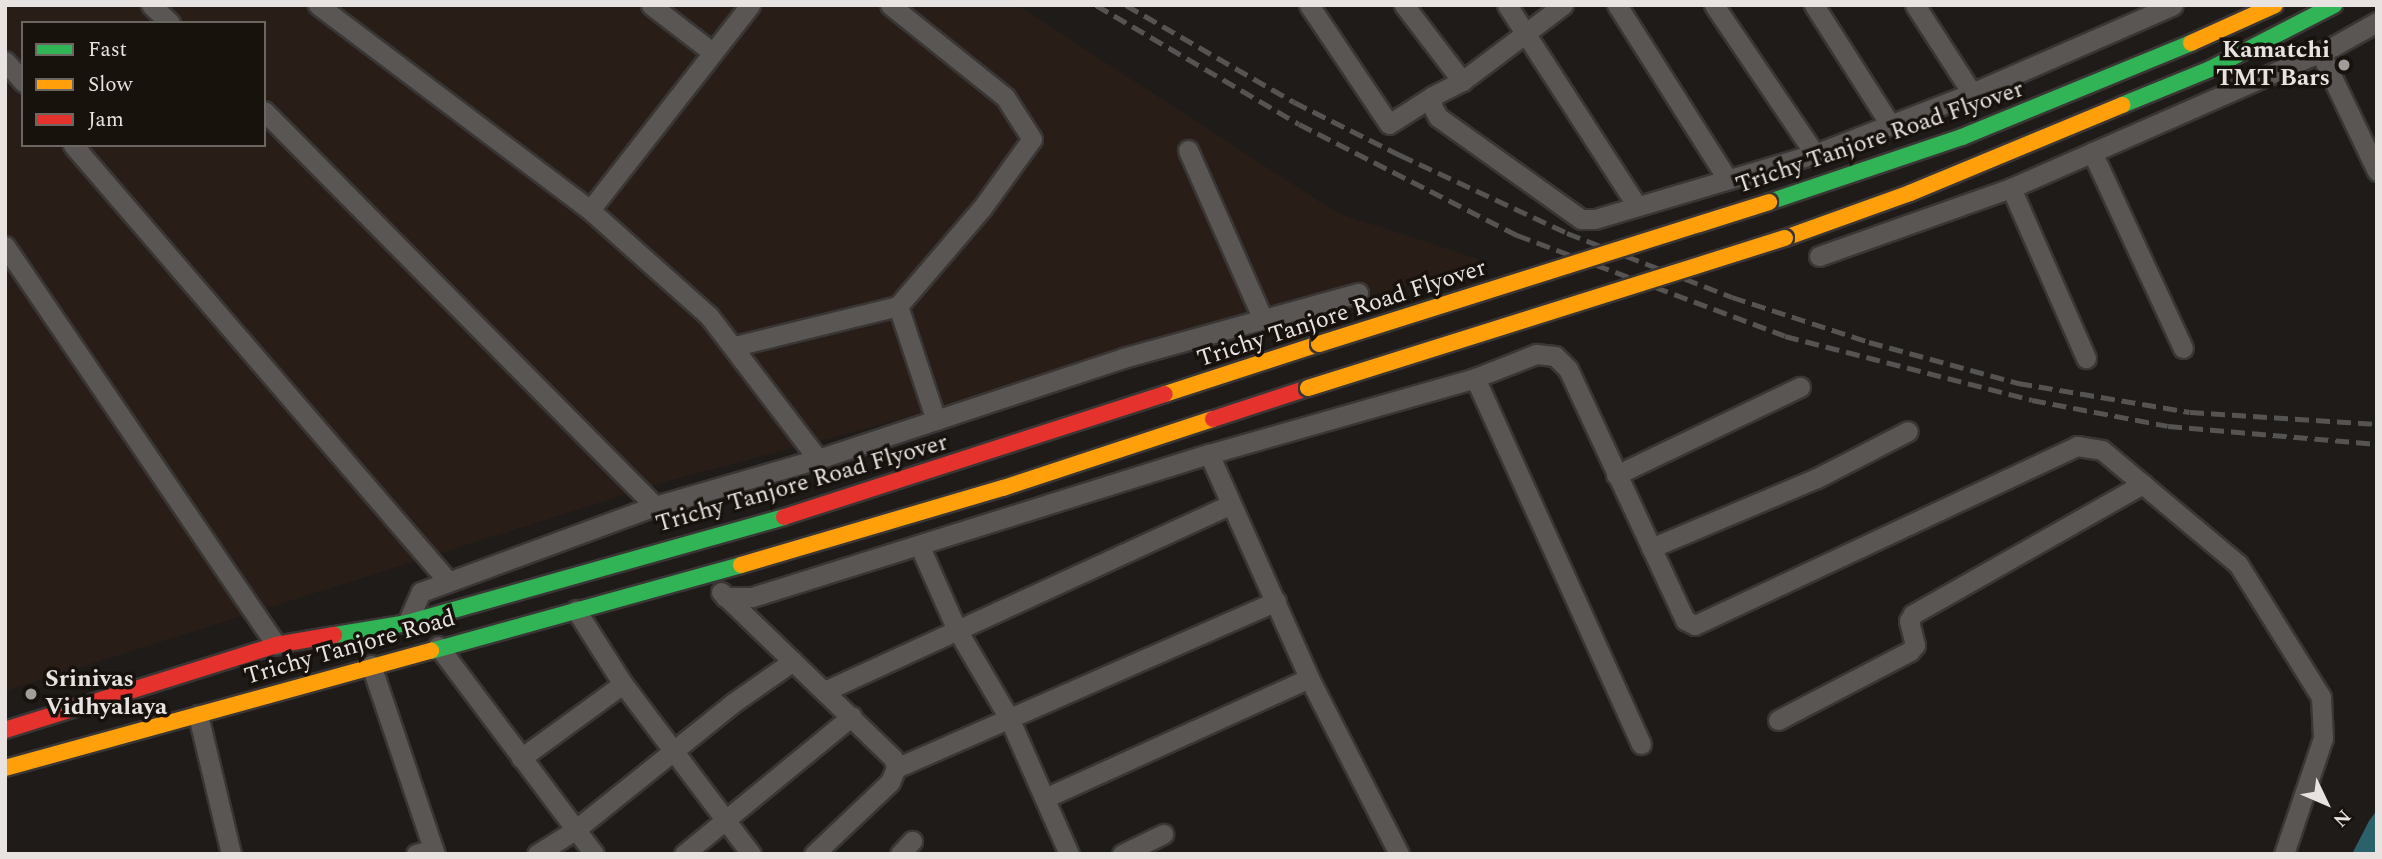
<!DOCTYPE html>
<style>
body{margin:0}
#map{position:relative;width:2382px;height:859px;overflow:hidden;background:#1e1b19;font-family:Spectral,serif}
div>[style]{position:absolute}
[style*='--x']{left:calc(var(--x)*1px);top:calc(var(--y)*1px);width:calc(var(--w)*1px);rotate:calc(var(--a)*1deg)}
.built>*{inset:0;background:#291e17}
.water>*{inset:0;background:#2b616a}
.roads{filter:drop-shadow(2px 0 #393635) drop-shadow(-2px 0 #393635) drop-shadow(0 2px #393635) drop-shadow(0 -2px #393635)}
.street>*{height:19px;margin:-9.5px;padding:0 9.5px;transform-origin:9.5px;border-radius:9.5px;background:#5a5654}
.fast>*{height:16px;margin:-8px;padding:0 8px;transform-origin:8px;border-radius:8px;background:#30b455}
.slow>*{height:16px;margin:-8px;padding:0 8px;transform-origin:8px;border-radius:8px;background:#ff9f0a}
.jam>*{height:16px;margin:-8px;padding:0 8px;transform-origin:8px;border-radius:8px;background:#e5322d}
.rail>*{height:5px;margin-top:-2.5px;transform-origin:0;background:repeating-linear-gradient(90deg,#565452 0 14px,transparent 0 21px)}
.bridges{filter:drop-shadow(2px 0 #393635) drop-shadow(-2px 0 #393635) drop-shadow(0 2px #393635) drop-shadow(0 -2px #393635)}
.slow-bridge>*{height:16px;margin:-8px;padding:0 8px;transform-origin:8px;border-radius:8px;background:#ff9f0a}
.dots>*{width:19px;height:19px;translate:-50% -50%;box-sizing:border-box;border:4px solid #18120d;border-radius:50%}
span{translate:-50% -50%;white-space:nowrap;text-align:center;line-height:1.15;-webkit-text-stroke:7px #18120d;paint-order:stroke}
.poi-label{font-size:24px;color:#e8e3e0;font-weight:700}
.right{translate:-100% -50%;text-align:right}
.left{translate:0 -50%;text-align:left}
.street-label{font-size:24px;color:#e8e3e0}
.frame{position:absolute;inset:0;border:7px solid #e8e3e0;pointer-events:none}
.legend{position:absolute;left:21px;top:21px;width:245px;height:126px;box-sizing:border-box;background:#18120d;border:2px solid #6b6661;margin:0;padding:9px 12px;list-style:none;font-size:21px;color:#e8e3e0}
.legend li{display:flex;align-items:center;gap:14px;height:35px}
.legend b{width:35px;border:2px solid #6b6661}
.north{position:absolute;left:2291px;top:768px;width:70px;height:70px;-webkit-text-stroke:5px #18120d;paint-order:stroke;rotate:134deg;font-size:19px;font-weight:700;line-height:28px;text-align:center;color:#e8e3e0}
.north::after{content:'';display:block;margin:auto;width:24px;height:32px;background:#e8e3e0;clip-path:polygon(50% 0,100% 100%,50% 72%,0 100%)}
</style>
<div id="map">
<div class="built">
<div style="clip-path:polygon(evenodd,5px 5px,1017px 5px,1337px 213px,1491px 263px,668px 481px,5px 691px,5px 5px,23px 23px,264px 23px,264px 145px,23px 145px,23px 23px)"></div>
</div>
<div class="water">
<div style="clip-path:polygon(2377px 810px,2377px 854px,2352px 854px,2369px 821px)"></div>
</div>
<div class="roads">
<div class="street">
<div style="--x:151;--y:5;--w:26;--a:43"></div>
<div style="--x:318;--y:5;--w:341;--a:37"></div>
<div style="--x:590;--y:210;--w:159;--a:41.7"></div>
<div style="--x:709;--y:316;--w:180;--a:52.7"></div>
<div style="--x:651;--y:5;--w:77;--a:37.6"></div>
<div style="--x:1309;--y:5;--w:143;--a:56.1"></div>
<div style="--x:1389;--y:124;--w:52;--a:-32.5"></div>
<div style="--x:1404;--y:5;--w:96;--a:52.7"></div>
<div style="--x:1507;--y:5;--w:239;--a:57.1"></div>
<div style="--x:1563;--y:5;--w:126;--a:143"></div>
<div style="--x:1462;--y:81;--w:33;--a:153"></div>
<div style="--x:1433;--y:96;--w:10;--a:96"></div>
<div style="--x:1432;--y:106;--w:13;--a:61"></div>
<div style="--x:1438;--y:117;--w:176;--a:35.5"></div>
<div style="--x:1581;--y:219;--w:14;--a:0"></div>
<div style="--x:1595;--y:219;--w:229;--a:-16.5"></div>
<div style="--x:1815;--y:154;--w:168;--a:-21.2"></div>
<div style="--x:1972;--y:93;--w:219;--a:-23.6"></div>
<div style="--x:1617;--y:5;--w:205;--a:57.6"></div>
<div style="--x:1714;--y:5;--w:180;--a:55.9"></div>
<div style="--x:1814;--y:5;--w:143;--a:57.5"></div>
<div style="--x:1915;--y:5;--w:105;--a:57.1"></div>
<div style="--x:2320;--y:52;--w:132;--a:64.4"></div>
<div style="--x:5;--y:61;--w:28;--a:49"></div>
<div style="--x:264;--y:111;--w:556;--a:45.29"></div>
<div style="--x:73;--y:145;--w:574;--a:49.31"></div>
<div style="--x:1188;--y:150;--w:185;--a:66.1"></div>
<div style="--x:2092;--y:152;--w:216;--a:65.1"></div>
<div style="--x:2011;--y:188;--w:186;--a:66.2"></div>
<div style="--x:590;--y:210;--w:260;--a:-52"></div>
<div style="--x:5;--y:246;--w:482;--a:55.8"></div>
<div style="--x:1819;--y:256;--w:204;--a:-19.5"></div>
<div style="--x:2011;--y:188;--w:353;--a:-23.7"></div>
<div style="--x:2334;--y:46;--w:49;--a:-29.2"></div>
<div style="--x:898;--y:306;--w:120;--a:71.6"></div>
<div style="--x:735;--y:346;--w:168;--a:-13.8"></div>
<div style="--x:898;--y:306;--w:129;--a:-49.4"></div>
<div style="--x:982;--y:208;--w:85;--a:-54.1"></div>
<div style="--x:1032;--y:139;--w:50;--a:-122.7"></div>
<div style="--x:1005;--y:97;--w:147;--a:-141.3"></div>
<div style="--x:1475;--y:378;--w:402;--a:65.6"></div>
<div style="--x:1209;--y:454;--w:245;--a:65.9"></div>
<div style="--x:1309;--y:678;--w:198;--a:62.9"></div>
<div style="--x:1616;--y:475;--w:204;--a:-25.6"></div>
<div style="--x:920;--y:547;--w:89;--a:66"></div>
<div style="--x:956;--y:628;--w:104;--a:59.5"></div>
<div style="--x:1009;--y:718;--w:149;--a:66.2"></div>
<div style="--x:1651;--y:548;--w:180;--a:-22.9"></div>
<div style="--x:1817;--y:478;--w:102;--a:-27.3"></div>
<div style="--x:721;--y:592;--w:239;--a:44"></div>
<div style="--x:893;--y:758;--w:10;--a:73"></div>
<div style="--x:896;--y:768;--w:15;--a:113"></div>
<div style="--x:890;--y:782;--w:105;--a:136.5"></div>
<div style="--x:725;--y:597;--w:27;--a:0"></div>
<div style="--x:752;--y:597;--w:479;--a:-17.4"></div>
<div style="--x:1209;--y:454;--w:277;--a:-15.9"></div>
<div style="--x:1475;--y:378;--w:66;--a:-21.5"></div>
<div style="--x:1536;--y:354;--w:19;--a:6"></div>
<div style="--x:1555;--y:356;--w:18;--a:45"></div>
<div style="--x:1568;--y:369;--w:277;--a:65"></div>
<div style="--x:1685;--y:620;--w:11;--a:27"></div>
<div style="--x:1695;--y:625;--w:422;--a:-25.1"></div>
<div style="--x:2077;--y:446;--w:25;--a:9"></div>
<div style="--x:2102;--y:450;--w:177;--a:40"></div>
<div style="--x:2238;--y:564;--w:157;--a:58"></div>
<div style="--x:2321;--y:697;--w:41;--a:87.2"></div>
<div style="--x:2323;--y:738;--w:122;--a:108.6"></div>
<div style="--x:576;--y:610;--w:88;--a:57.6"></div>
<div style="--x:623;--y:684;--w:213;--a:53"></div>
<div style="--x:407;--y:623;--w:34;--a:-66"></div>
<div style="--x:421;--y:592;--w:249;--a:-20.2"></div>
<div style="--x:655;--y:506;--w:170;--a:-16.1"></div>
<div style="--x:818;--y:459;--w:321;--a:-18.3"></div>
<div style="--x:1123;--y:358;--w:244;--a:-15.5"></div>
<div style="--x:438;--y:646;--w:260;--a:53.1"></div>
<div style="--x:371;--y:665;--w:200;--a:71.3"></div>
<div style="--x:827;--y:690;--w:443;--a:-24.7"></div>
<div style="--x:198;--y:715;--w:143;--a:76.6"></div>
<div style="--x:1778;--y:720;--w:149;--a:-27.6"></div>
<div style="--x:1910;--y:651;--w:8;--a:-50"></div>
<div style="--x:1915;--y:645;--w:25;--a:-104"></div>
<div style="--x:1909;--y:621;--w:8;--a:-60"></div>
<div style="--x:1913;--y:614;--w:264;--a:-29.5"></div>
<div style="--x:521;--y:758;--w:126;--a:-36"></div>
<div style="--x:896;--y:768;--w:415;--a:-23.7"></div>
<div style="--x:1045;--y:798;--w:290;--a:-24.4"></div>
<div style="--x:416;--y:854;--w:18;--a:-16"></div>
<div style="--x:537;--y:854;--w:45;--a:-32.3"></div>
<div style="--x:575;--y:830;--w:203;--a:-38.8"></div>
<div style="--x:733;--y:703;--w:73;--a:-35"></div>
<div style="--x:684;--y:854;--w:217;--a:-39.4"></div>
<div style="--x:900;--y:854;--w:18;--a:-47"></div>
<div style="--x:1122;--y:854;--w:46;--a:-26"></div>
</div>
<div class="fast">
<div style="--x:2122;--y:105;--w:95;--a:-22.2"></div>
<div style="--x:2210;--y:69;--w:140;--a:-27.3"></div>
<div style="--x:1769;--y:202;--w:204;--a:-18.6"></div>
<div style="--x:1962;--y:137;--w:248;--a:-22.3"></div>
<div style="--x:334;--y:635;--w:74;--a:-9.3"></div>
<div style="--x:407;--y:623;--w:392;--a:-15.7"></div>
<div style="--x:431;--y:651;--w:322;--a:-15.5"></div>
</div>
<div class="slow">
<div style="--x:2191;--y:43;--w:92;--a:-24.3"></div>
<div style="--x:1785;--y:238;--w:133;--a:-19.8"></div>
<div style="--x:1910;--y:193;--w:230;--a:-22.5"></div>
<div style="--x:1165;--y:394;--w:162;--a:-18"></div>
<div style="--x:741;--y:565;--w:273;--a:-16.4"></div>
<div style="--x:1003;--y:488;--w:221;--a:-18.2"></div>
<div style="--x:5;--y:768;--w:442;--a:-15.4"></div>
</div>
<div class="jam">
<div style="--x:1213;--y:419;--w:100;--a:-18.1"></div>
<div style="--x:784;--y:517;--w:400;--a:-17.9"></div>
<div style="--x:5;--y:730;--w:284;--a:-17.4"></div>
<div style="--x:276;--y:645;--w:59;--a:-9.8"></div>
</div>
</div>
<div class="rail">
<div style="--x:1096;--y:5;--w:235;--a:30.4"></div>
<div style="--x:1299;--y:124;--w:245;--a:27"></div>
<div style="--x:1517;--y:235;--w:286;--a:20.6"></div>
<div style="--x:1785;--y:336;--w:255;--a:14.5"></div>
<div style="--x:2032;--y:400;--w:138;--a:10.8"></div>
<div style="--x:2168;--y:426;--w:210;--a:4.9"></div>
<div style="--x:1126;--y:5;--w:194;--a:30"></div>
<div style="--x:1294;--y:102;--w:119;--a:26.6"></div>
<div style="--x:1400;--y:155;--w:184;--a:25"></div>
<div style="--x:1567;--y:233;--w:177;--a:21.2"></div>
<div style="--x:1732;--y:297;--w:144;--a:18.2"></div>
<div style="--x:1869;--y:342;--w:155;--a:15.4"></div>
<div style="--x:2018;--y:383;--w:174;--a:9.6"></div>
<div style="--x:2190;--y:412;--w:187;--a:3.7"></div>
</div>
<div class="bridges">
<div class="slow-bridge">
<div style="--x:1319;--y:344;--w:472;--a:-17.5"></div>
<div style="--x:1308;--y:388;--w:500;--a:-17.46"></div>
</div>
</div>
<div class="dots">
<div style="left:2344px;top:65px;background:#a19d9a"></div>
<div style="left:31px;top:694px;background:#a19d9a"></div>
</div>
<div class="poi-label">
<span class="right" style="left:2330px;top:65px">Kamatchi<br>TMT Bars</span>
<span class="left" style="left:45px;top:694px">Srinivas<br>Vidhyalaya</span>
</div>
<div class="street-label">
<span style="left:1880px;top:138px;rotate:-19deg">Trichy Tanjore Road Flyover</span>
<span style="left:1342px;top:314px;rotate:-18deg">Trichy Tanjore Road Flyover</span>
<span style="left:802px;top:484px;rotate:-16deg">Trichy Tanjore Road Flyover</span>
<span style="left:350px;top:648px;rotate:-16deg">Trichy Tanjore Road</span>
</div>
<div class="frame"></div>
<ul class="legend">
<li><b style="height:9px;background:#30b455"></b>Fast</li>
<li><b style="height:9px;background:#ff9f0a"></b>Slow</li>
<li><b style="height:9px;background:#e5322d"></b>Jam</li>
</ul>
<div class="north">N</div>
</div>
